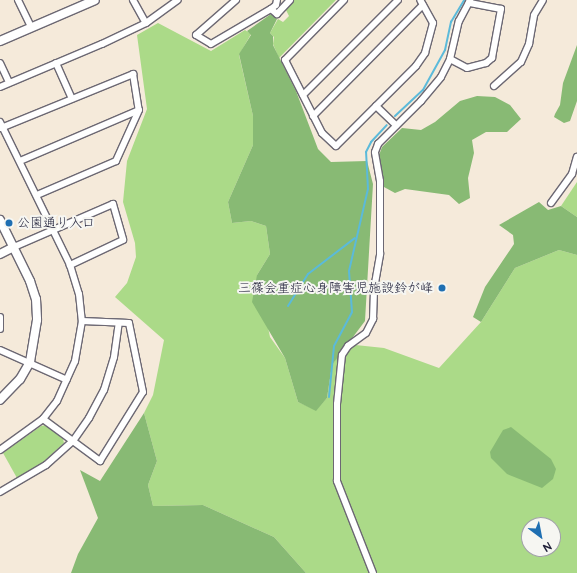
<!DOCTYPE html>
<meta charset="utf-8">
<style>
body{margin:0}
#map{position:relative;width:577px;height:573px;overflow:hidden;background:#f5eada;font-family:"Architects Daughter","Klee One",sans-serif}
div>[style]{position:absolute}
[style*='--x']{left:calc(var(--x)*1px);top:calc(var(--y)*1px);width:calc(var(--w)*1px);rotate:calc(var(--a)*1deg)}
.green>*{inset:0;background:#abda88}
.forest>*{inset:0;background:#88ba74}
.stream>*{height:2px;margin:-1px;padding:0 1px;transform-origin:1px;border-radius:1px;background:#5bbada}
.roads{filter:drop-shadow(1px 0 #6c6873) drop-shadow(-1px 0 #6c6873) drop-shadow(0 1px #6c6873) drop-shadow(0 -1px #6c6873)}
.minor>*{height:6px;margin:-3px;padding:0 3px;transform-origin:3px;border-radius:3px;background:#fff}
.tertiary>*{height:8px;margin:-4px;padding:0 4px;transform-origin:4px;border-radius:4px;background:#fff}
.dots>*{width:11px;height:11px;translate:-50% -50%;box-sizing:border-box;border:2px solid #f6f6f2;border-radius:50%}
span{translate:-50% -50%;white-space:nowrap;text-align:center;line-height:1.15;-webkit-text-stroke:4px #f6f6f2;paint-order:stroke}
.poi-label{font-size:13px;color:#22223b}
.left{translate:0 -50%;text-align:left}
.right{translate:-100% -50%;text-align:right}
.north{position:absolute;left:521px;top:517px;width:40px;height:40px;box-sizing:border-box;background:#f6f6f2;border:1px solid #a1a1a9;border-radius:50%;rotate:148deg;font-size:11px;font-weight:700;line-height:16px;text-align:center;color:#22223b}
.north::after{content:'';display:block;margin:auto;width:14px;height:18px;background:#1f6fb2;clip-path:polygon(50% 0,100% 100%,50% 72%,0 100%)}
</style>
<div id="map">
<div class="green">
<div style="clip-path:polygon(294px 0,336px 0,279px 58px,273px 44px,274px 37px,270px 33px,278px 19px,283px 22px,289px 16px,286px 10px)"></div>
<div style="clip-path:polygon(evenodd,158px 23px,211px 51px,245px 30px,251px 34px,239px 55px,253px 116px,253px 145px,228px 202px,232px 223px,251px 221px,266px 226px,270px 254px,257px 275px,270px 337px,285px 358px,298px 402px,316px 410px,327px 398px,332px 365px,346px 344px,384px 348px,439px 368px,481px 322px,515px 268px,559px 250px,577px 255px,577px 573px,306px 573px,274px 537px,203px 505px,153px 506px,148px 485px,157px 461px,144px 413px,153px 395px,164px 340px,115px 297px,127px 283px,136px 257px,135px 243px,123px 202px,127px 161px,147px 109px,137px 35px,158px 23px,529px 525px,553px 525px,553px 549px,529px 549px,529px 525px)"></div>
<div style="clip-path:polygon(577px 182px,577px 217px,561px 206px)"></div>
<div style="clip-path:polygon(46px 425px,63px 439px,64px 443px,41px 464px,17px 478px,3px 453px,41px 426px)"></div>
</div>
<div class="forest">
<div style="clip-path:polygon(271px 14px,277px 19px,270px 33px,273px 36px,273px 45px,296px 91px,318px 149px,331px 162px,367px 161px,373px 184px,365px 321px,332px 365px,327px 398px,316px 411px,298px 402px,285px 358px,252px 302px,257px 275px,270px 254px,266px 226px,251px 221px,232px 223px,228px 202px,253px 145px,253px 116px,239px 54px,251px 35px,247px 31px)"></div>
<div style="clip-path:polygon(577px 45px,577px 101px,570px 121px,564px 123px,554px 117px,555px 114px,560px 105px,563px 83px)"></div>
<div style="clip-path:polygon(477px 96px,495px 97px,510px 105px,521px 119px,507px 132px,486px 132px,472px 140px,474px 153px,468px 178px,470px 198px,459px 204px,449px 195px,405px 189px,395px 193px,384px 187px,378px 158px,382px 147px,402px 128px,421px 130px,435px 122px,460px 101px)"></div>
<div style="clip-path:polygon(539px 202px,548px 210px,561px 206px,577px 217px,577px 255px,559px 250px,515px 268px,481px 322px,473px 317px,485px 287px,514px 244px,513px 235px,499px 225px)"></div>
<div style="clip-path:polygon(144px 413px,157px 461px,148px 485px,153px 506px,203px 505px,274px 537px,306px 573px,71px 573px,78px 554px,98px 518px,80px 470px,100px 481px)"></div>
<div style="clip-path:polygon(511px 427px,551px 459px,556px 469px,553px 479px,542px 488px,507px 474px,491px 458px,490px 452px,503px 430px)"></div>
</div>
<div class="stream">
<div style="--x:395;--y:116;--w:38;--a:-43"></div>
<div style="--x:423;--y:90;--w:46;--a:-61.2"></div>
<div style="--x:445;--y:50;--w:29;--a:-78"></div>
<div style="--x:451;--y:22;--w:26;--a:-59"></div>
<div style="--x:288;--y:306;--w:38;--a:-58"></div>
<div style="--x:308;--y:274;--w:59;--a:-37.5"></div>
<div style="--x:329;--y:397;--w:51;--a:-84.4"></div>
<div style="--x:334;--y:346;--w:38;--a:-62"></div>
<div style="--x:352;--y:312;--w:41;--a:-94.2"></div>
<div style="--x:349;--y:271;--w:84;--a:-77"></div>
<div style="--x:368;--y:189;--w:37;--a:-93"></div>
<div style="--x:366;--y:152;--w:11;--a:-63"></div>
<div style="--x:371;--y:142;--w:23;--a:-47"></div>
</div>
<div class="roads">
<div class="minor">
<div style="--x:18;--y:0;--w:30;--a:64"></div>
<div style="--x:133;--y:0;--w:26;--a:61"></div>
<div style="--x:236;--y:0;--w:53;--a:138.8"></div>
<div style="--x:196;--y:35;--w:17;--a:31"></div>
<div style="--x:211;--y:44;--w:69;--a:-30.3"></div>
<div style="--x:271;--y:9;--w:6;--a:-39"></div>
<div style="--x:276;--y:5;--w:5;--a:-79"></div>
<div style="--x:344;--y:0;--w:84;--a:134.5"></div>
<div style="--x:285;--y:60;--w:82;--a:63.1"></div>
<div style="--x:322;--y:133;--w:19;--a:43"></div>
<div style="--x:336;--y:146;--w:113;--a:-45"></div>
<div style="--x:416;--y:66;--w:16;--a:-55"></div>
<div style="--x:425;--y:53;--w:31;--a:-75"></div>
<div style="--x:433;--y:23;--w:26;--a:-119"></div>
<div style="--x:271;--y:9;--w:8;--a:40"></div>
<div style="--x:277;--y:14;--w:19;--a:-47"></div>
<div style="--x:450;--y:59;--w:19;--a:28"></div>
<div style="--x:467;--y:68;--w:20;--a:-15"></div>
<div style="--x:486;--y:63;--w:8;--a:-40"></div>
<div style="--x:492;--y:58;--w:50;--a:-79.6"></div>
<div style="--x:501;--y:9;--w:33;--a:-169"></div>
<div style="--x:0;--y:63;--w:21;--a:65"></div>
<div style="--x:56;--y:63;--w:39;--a:66"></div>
<div style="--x:494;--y:86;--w:36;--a:-42"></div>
<div style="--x:521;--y:62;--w:20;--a:-66"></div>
<div style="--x:529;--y:44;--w:29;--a:-80"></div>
<div style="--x:534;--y:15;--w:17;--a:-59"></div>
<div style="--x:0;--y:87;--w:111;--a:-22.9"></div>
<div style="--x:102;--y:44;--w:49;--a:-25.5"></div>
<div style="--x:146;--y:23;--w:39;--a:-36"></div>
<div style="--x:303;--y:95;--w:134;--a:-45"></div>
<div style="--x:376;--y:106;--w:28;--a:44"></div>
<div style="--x:313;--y:116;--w:156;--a:-45.3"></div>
<div style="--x:0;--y:122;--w:159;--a:63.9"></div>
<div style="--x:70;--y:265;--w:30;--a:73"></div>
<div style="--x:79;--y:294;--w:27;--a:84"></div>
<div style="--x:82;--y:321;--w:41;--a:99.9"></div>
<div style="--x:75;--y:361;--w:44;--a:114.2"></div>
<div style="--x:57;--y:401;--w:23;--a:128"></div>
<div style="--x:43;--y:419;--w:53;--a:144.2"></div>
<div style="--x:1;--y:128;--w:143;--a:-22.2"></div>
<div style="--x:133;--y:74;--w:36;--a:81"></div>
<div style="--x:139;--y:110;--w:56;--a:114.3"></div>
<div style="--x:116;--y:161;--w:86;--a:156.7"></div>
<div style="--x:20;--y:161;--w:129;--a:-23.2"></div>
<div style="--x:551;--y:203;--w:36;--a:-54"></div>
<div style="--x:572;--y:174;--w:18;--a:-74"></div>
<div style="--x:14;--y:247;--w:108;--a:-23.5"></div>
<div style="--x:113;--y:204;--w:37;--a:74"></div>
<div style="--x:123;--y:240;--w:59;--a:154.7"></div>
<div style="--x:0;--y:317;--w:12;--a:90"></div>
<div style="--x:0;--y:350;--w:73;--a:24.1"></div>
<div style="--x:43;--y:419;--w:71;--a:36.4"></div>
<div style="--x:100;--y:461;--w:81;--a:-58.1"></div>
<div style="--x:143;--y:392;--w:70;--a:-101.5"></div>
<div style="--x:129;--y:323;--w:47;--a:-177.6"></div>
<div style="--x:0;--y:492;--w:53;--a:-30.4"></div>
<div style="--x:46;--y:465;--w:36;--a:-42"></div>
<div style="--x:73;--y:441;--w:28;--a:-55"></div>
<div style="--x:89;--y:418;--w:32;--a:-62"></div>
<div style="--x:104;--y:390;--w:34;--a:-73"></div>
<div style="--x:114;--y:357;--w:34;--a:-82"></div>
<div style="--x:373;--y:573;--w:99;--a:-111.4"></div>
<div style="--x:337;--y:481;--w:77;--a:-90"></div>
<div style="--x:337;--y:404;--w:49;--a:-84.2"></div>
<div style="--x:342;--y:355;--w:11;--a:-56"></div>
<div style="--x:348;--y:346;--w:22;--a:-36"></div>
<div style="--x:366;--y:333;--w:16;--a:-63"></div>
<div style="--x:373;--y:319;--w:30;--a:-88"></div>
<div style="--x:374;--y:289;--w:36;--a:-80"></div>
<div style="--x:380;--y:254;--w:73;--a:-90"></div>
<div style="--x:380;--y:181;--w:29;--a:-100"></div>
<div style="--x:375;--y:152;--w:9;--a:-69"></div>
<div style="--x:378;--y:144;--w:61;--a:-45"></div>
<div style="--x:421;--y:101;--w:31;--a:-50"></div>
<div style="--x:441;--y:77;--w:20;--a:-63"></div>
<div style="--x:450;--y:59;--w:39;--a:-77"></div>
<div style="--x:459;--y:21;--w:24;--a:-62"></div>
</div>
<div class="tertiary">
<div style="--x:0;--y:41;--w:103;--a:-23.3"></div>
<div style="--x:0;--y:220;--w:68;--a:63.8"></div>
<div style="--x:30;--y:281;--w:19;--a:72"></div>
<div style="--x:36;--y:299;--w:21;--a:87"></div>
<div style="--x:37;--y:320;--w:43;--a:99.5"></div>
<div style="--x:30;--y:362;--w:20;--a:120"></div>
<div style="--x:20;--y:379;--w:29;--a:134"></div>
<div style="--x:0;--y:254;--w:16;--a:-27"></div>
</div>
</div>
<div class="dots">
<div style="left:9px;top:223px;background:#1f6fb2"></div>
<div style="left:442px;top:288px;background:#1f6fb2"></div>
</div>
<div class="poi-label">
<span class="left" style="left:17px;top:223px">公園通り入口</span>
<span class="right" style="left:433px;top:288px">三篠会重症心身障害児施設鈴が峰</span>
</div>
<div class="north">N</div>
</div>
